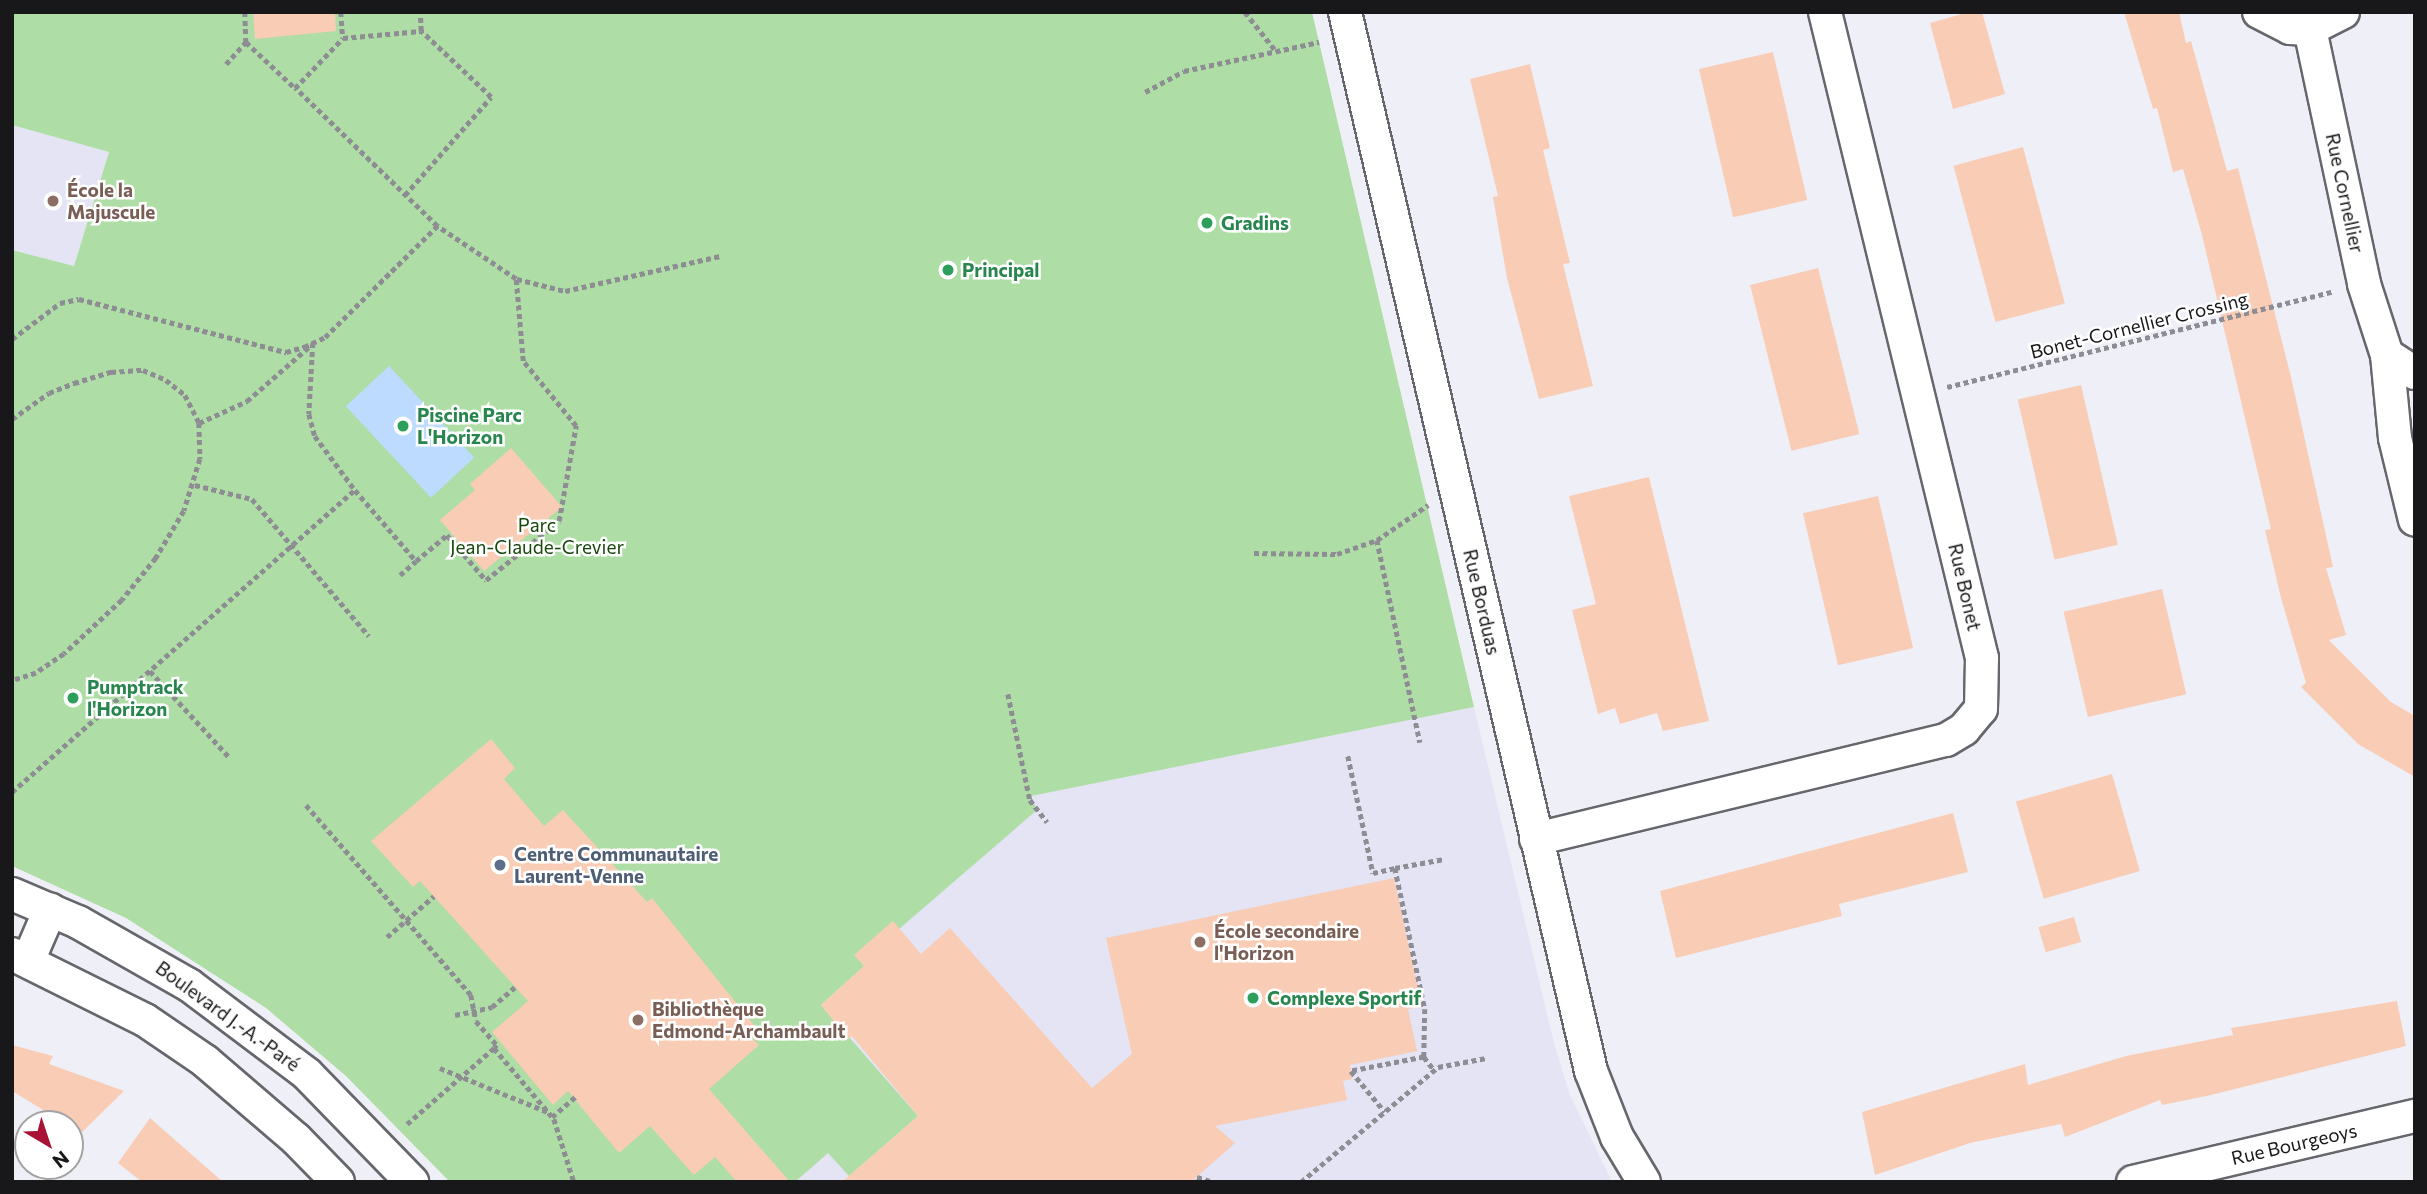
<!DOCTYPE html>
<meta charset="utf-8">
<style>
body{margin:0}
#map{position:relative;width:2427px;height:1194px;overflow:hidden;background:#efeff8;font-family:Commissioner,sans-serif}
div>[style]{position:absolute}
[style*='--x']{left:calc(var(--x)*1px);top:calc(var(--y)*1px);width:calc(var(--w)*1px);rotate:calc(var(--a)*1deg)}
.built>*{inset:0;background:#e4e4f4}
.green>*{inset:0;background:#aedda5}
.water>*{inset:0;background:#bddaff;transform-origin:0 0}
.building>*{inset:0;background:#f9ccb5;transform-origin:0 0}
.path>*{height:4.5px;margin-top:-2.25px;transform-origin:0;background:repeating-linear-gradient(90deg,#8d8d93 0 5px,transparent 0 8.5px)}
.roads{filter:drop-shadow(2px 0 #66666d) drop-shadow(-2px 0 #66666d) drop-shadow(0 2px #66666d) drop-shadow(0 -2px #66666d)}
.minor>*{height:32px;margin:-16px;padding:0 16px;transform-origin:16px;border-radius:16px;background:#fff}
.dots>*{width:19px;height:19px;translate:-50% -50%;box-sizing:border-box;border:4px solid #fff;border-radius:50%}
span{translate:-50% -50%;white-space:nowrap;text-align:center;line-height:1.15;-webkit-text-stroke:5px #fff;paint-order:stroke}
.education-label{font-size:19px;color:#785e54;font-weight:700}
.left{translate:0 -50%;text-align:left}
.street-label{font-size:19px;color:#18181b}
.leisure-label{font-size:19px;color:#27864d;font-weight:700}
.park-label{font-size:19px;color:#16480b}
.service-label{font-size:19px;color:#4e5e75;font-weight:700}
.frame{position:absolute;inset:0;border:14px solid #18181b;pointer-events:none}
.north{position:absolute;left:14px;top:1110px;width:70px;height:70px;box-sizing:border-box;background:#fff;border:2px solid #a3a3a4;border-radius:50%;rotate:141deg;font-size:19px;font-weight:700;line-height:28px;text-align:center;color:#18181b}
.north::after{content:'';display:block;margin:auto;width:24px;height:32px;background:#a91235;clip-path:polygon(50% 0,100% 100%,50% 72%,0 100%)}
</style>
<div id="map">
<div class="built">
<div style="clip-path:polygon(12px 125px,109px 152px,74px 266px,12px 250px)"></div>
<div style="clip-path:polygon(1474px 707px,1554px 1043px,1570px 1095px,1612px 1182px,795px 1182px,828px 1152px,849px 1176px,821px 1005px,863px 967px,854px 955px,1030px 796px)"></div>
</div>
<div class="green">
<div style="clip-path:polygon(12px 12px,1312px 12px,1474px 707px,1031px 796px,1037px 810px,899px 929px,892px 922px,855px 955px,864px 966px,821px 1005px,918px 1116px,849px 1176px,828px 1153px,795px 1182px,450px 1182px,346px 1076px,266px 1008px,126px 918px,12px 866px,12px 250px,74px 266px,109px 152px,12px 125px)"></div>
</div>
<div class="water">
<div style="left:389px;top:366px;width:125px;height:59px;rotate:47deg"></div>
</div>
<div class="building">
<div style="clip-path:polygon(253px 12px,335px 12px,336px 31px,255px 39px)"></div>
<div style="clip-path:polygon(1969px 12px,1982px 12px,2005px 94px,1953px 109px,1930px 23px)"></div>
<div style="clip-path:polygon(2124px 12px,2179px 12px,2186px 43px,2191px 41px,2227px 171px,2238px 168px,2291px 377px,2333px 567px,2326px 568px,2346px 635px,2329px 640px,2391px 702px,2415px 716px,2415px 777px,2358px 744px,2301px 687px,2306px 683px,2281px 598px,2265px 530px,2271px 529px,2202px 235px,2183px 169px,2173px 172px,2157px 108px,2153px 109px)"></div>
<div style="left:1773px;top:52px;width:152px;height:76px;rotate:77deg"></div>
<div style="clip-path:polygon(1530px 64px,1550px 148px,1543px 150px,1570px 263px,1563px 264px,1593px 386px,1539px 399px,1507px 278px,1493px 197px,1498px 196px,1470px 79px)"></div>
<div style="left:2023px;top:147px;width:162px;height:72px;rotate:75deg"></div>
<div style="left:1818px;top:268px;width:171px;height:70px;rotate:76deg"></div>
<div style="left:2081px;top:385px;width:164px;height:65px;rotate:77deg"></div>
<div style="clip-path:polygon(511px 448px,562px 507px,484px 571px,440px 520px,475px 490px,470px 484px)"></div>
<div style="clip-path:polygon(1649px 477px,1709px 721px,1663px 731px,1657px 713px,1620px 724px,1615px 708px,1598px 714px,1572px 610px,1596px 604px,1569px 496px)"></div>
<div style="left:1878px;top:496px;width:156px;height:77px;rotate:77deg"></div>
<div style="left:2162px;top:589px;width:108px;height:101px;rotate:77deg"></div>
<div style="clip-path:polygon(491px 739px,515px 768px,504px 779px,544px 826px,563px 810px,647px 902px,652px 898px,758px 1030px,751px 1037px,759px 1045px,709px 1089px,790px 1182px,737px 1182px,715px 1157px,694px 1175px,650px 1126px,619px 1153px,568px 1091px,553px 1105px,492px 1032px,528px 1001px,420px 881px,413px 887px,371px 841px)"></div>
<div style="left:2112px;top:774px;width:101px;height:100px;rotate:74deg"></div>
<div style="clip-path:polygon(1953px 813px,1968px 872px,1839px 904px,1842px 916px,1676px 958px,1660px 891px)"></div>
<div style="clip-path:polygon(1394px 878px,1422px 1007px,1408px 1009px,1417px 1051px,1350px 1065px,1352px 1079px,1343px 1081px,1347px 1100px,1215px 1126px,1235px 1143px,1191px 1182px,842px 1182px,918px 1116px,852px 1036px,848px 1039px,821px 1005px,864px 966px,854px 955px,893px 921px,921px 954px,950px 928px,1092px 1088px,1132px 1054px,1106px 938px)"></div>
<div style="left:2074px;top:917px;width:26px;height:37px;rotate:74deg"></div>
<div style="clip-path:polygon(2397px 1001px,2406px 1046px,2211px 1095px,2162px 1105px,2160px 1100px,2065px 1137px,2061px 1124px,1970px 1143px,1875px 1175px,1862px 1112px,2025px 1064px,2028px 1085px,2126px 1056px,2233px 1035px,2231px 1028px)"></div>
<div style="clip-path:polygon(12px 1045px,53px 1056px,49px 1064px,124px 1091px,81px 1133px,12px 1091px)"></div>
<div style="clip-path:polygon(150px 1118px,223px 1182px,142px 1182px,118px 1163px)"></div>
</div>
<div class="path">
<div style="--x:245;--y:12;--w:30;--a:88"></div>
<div style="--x:246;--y:42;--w:67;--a:43.2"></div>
<div style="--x:341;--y:12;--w:26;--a:86"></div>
<div style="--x:343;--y:38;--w:78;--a:-5.1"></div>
<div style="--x:1245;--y:12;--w:50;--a:51.5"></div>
<div style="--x:226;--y:64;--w:30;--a:-48"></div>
<div style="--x:1145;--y:92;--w:44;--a:-28.3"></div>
<div style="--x:1184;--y:71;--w:138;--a:-12.1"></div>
<div style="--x:405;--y:195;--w:130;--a:-48.7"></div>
<div style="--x:491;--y:97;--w:96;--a:-136.7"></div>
<div style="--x:421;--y:31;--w:19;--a:-93"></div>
<div style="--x:517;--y:279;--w:49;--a:14"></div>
<div style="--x:565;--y:291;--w:159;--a:-12.7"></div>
<div style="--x:12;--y:339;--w:60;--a:-36.9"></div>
<div style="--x:60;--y:303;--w:19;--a:-12"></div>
<div style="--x:79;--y:299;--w:214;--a:14.4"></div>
<div style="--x:286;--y:352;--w:19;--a:-16"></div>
<div style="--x:304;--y:347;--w:23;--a:-25"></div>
<div style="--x:325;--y:337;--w:158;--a:-44.7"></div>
<div style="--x:313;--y:343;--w:71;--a:93.2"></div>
<div style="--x:309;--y:414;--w:23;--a:75"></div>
<div style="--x:315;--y:436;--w:67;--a:53.5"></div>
<div style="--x:1947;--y:387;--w:397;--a:-13.9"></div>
<div style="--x:12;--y:419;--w:45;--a:-35.1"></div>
<div style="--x:49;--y:393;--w:27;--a:-22"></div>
<div style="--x:74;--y:383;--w:39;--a:-17"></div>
<div style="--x:111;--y:372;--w:32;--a:-4"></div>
<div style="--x:143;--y:370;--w:25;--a:23"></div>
<div style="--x:166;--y:380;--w:24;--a:38"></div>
<div style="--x:185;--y:395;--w:31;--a:63"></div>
<div style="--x:199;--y:423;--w:36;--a:88"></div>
<div style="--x:200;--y:459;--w:54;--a:107.1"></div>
<div style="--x:184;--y:511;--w:55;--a:120.8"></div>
<div style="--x:156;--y:558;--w:54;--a:129"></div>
<div style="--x:122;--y:600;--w:79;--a:137"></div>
<div style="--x:64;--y:654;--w:34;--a:146"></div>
<div style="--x:36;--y:673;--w:25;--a:162"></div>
<div style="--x:199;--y:423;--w:53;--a:-24.6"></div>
<div style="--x:247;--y:401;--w:84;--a:-41.1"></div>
<div style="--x:195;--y:485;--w:59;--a:13.8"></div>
<div style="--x:252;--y:499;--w:180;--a:49.5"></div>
<div style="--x:1377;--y:540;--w:62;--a:-34.5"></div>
<div style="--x:1254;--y:553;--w:83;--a:0.7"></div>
<div style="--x:1337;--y:554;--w:42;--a:-19.3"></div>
<div style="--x:1377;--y:540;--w:207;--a:78"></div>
<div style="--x:400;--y:575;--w:21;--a:-41"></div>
<div style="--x:150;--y:671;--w:117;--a:47.4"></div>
<div style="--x:1008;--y:694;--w:108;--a:78.3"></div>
<div style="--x:1030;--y:800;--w:28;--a:52"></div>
<div style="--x:1348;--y:756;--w:120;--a:77.9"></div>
<div style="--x:1373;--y:873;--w:23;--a:-13"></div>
<div style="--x:1395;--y:868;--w:144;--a:78"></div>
<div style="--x:1425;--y:1009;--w:48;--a:91.2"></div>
<div style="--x:1424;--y:1057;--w:74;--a:169.1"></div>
<div style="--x:1351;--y:1071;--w:53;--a:50.3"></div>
<div style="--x:12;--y:792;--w:457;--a:-41.4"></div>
<div style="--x:355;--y:490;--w:94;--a:49.3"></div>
<div style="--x:416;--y:561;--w:40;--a:-40"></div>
<div style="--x:447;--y:535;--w:60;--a:49.1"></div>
<div style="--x:486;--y:580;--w:94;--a:-38.9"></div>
<div style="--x:559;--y:521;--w:97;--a:-79.9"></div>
<div style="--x:576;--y:426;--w:84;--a:-129.2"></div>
<div style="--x:523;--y:361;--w:82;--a:-94.9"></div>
<div style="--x:516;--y:279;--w:95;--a:-146.1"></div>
<div style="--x:437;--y:226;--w:198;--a:-135.8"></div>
<div style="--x:295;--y:88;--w:69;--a:-46.2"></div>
<div style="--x:306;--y:805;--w:252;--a:49"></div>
<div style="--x:471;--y:995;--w:26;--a:79"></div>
<div style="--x:476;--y:1021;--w:32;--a:49"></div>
<div style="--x:497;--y:1045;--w:4;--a:135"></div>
<div style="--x:1395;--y:868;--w:50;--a:-10.4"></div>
<div style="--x:387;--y:937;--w:62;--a:-41.1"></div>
<div style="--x:455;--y:1015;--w:38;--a:-12"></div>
<div style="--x:492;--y:1007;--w:30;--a:-41"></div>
<div style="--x:1424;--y:1057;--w:16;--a:52"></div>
<div style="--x:440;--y:1068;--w:117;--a:22.2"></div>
<div style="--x:552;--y:1117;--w:33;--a:-41"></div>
<div style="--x:407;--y:1124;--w:116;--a:-41.1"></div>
<div style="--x:494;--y:1048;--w:93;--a:49.8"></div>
<div style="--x:554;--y:1119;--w:66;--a:72.4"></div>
<div style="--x:1197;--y:1177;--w:17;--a:17"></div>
<div style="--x:1301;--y:1182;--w:179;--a:-40"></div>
<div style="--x:1438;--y:1067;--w:49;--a:-10.6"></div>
</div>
<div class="roads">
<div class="minor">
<div style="--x:1345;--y:12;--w:1087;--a:76.92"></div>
<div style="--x:1591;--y:1071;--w:71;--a:68.5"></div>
<div style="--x:1617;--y:1137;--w:52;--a:59"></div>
<div style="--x:2259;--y:12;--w:35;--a:27"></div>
<div style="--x:2290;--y:28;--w:20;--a:3"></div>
<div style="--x:2310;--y:29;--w:37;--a:-27"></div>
<div style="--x:2310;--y:29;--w:261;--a:78"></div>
<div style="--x:2364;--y:284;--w:75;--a:72.1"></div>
<div style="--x:2387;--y:355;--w:83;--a:84.5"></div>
<div style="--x:2395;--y:438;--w:84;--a:76.3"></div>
<div style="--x:2387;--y:355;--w:33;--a:33"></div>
<div style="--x:1536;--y:839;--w:422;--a:-13.6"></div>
<div style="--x:1946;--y:740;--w:21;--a:-31"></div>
<div style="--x:1964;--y:729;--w:26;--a:-50"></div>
<div style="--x:1981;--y:709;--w:51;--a:-88.9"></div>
<div style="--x:1982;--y:658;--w:665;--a:-103.66"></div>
<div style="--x:12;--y:894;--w:72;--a:23"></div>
<div style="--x:78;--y:922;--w:128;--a:29.6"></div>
<div style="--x:189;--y:985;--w:148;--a:37"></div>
<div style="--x:307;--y:1074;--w:151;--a:45.8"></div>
<div style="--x:12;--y:954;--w:148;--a:26.4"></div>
<div style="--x:145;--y:1020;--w:73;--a:34.3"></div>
<div style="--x:205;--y:1061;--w:120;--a:40.6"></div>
<div style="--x:296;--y:1139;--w:60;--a:45.7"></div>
<div style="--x:28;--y:961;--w:56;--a:-66.7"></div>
<div style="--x:2133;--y:1182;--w:290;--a:-13.2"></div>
</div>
</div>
<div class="dots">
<div style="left:53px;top:201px;background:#8d6e63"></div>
<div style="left:1207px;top:223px;background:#2e9e5b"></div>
<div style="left:948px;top:270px;background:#2e9e5b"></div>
<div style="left:403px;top:426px;background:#2e9e5b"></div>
<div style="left:73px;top:698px;background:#2e9e5b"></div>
<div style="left:500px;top:865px;background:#5c6f8a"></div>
<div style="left:1200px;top:942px;background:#8d6e63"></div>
<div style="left:1253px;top:998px;background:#2e9e5b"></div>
<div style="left:638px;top:1020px;background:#8d6e63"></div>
</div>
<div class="education-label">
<span class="left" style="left:67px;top:201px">École la<br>Majuscule</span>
<span class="left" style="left:1214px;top:942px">École secondaire<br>l'Horizon</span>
<span class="left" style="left:652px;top:1020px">Bibliothèque<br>Edmond-Archambault</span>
</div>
<div class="street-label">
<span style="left:2345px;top:193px;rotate:78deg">Rue Cornellier</span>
<span style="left:2139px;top:325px;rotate:-14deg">Bonet-Cornellier Crossing</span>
<span style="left:1965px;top:587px;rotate:77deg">Rue Bonet</span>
<span style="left:1482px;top:602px;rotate:77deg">Rue Borduas</span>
<span style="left:228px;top:1016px;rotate:36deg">Boulevard J.-A.-Paré</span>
<span style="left:2294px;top:1144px;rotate:-13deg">Rue Bourgeoys</span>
</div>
<div class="leisure-label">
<span class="left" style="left:1221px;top:223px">Gradins</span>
<span class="left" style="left:962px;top:270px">Principal</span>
<span class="left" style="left:417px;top:426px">Piscine Parc<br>L'Horizon</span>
<span class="left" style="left:87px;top:698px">Pumptrack<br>l'Horizon</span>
<span class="left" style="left:1267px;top:998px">Complexe Sportif</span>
</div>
<div class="park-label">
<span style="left:537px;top:536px">Parc<br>Jean-Claude-Crevier</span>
</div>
<div class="service-label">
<span class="left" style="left:514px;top:865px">Centre Communautaire<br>Laurent-Venne</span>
</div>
<div class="frame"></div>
<div class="north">N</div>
</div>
